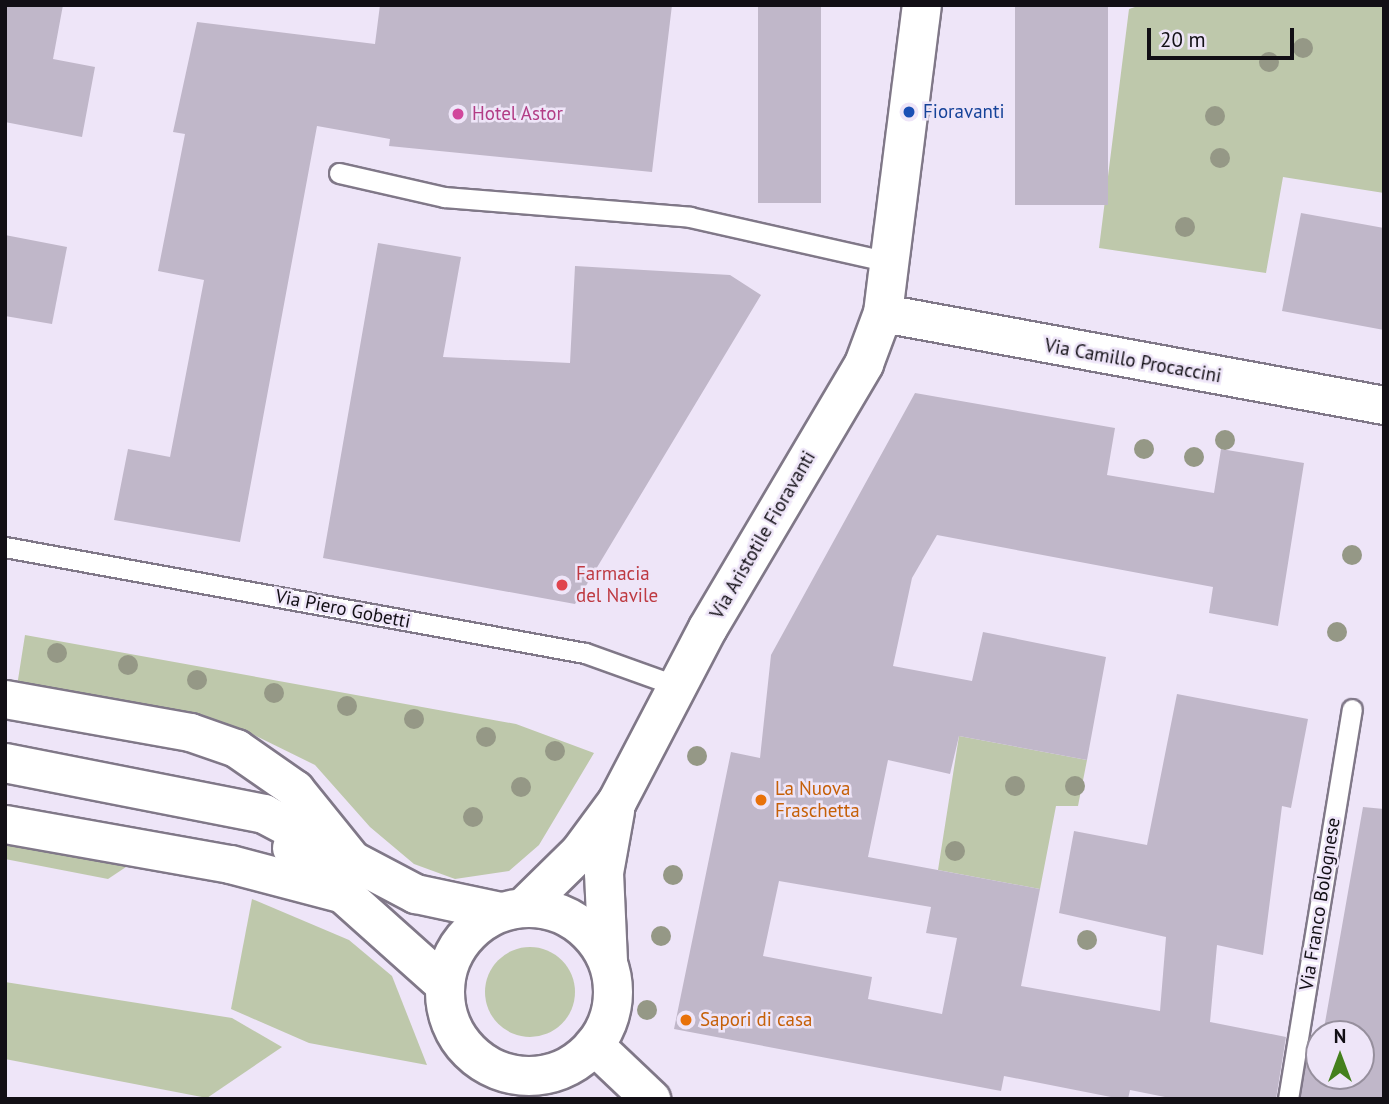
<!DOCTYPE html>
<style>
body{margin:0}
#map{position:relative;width:1389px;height:1104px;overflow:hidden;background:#eee5f8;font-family:"PT Sans",sans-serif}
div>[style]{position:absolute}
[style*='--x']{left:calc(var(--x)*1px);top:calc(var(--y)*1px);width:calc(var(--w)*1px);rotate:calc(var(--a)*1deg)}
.green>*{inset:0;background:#bec8ab}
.round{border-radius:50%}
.building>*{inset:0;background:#c0b7c9;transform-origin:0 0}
.roads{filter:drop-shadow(2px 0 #807888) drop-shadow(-2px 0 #807888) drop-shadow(0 2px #807888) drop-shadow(0 -2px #807888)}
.service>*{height:19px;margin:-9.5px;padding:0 9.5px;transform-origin:9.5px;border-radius:9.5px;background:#fff}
.minor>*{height:37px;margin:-18.5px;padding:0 18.5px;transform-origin:18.5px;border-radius:18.5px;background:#fff}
.tertiary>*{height:38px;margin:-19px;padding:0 19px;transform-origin:19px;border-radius:19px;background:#fff}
.secondary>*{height:38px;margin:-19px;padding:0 19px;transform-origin:19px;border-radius:19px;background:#fff}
.secondary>.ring{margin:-19px;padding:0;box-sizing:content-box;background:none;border:38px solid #fff;border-radius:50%}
.trees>*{width:20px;height:20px;margin:-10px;border-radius:50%;background:#959886}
.dots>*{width:19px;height:19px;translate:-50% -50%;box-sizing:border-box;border:4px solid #eee5f8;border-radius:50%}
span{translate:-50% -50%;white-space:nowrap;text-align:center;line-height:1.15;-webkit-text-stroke:5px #eee5f8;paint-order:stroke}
.transit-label{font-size:19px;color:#164399}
.left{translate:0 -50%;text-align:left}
.hotel-label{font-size:19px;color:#b23c85}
.street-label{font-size:19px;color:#120f15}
.health-label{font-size:19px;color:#be3a42}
.food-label{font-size:19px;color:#c56008}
.frame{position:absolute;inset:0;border:7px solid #120f15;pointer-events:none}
.north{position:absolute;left:1305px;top:1020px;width:70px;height:70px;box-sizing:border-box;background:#eee5f8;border:2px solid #968f9d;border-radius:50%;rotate:0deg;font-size:19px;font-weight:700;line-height:28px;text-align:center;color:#120f15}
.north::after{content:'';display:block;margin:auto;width:24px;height:32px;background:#44801d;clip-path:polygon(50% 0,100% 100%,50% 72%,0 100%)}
.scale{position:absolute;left:1147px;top:28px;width:147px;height:32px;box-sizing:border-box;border:4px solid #120f15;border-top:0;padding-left:9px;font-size:21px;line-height:24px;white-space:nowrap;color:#120f15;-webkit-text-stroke:5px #eee5f8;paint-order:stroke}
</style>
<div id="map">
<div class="green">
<div style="clip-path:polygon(1141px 5px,1384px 5px,1384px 193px,1283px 177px,1266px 273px,1099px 248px,1129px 9px)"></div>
<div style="clip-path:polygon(25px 635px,516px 724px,594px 753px,539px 845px,509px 871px,455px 879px,414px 864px,370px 827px,315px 765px,240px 728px,17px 686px)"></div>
<div style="clip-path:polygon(959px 736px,1087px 760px,1078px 806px,1056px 806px,1040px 889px,938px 870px)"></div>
<div style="clip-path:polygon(5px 843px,123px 864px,126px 867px,108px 879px,5px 859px)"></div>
<div style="clip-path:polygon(252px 899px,349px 940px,392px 976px,427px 1065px,309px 1043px,231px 1009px)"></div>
<div class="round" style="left:485px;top:947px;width:90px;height:90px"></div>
<div style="clip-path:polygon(5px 982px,232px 1018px,282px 1047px,207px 1098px,5px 1059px)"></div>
</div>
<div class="building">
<div style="clip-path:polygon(5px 5px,63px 5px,53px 59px,95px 67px,82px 137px,5px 122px)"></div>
<div style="clip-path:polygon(380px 5px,672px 5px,652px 172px,389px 146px,390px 139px,317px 126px,240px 542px,114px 520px,128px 449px,170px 457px,204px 280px,158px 271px,185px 134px,173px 132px,197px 22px,375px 44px)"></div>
<div style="left:758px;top:5px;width:63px;height:198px"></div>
<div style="left:1015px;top:5px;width:93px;height:200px"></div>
<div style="clip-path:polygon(1301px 213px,1384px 228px,1384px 330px,1282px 311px)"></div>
<div style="clip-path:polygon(5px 235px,67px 247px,52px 324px,5px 316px)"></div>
<div style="clip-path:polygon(378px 243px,461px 257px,443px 357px,570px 363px,575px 266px,730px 275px,761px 295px,575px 604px,323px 558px)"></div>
<div style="clip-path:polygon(evenodd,915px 393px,1115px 428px,1107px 475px,1214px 493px,1221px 449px,1304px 463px,1278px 626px,1209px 613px,1213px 587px,937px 535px,912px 578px,893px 666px,972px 681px,983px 632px,1106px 657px,1087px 760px,959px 736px,950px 774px,888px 760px,868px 857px,1040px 889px,1021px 986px,1160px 1011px,1166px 937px,1059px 913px,1074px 831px,1147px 845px,1177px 694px,1308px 719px,1291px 808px,1282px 806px,1263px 955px,1217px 945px,1210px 1022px,1286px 1037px,1276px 1099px,1175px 1099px,1130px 1090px,1128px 1099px,1121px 1099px,1004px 1076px,1001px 1091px,674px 1029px,731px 752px,760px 758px,771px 655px,915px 393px,779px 881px,931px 907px,926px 933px,957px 938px,942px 1014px,868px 999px,872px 977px,763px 956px,779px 881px)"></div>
<div style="clip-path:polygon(1363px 807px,1384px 809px,1384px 1099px,1300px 1099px,1310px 1042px,1319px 1044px,1319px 1076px,1361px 1076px,1361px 1034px,1323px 1034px)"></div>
</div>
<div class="roads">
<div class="service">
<div style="--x:339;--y:173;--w:108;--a:12.9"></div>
<div style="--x:444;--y:197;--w:247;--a:4.6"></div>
<div style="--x:690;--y:217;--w:204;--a:12.7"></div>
<div style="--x:5;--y:547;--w:590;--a:10.36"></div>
<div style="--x:585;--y:653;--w:98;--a:19.7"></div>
<div style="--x:1288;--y:1099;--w:395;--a:-80.7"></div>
</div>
<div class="minor">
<div style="--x:883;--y:313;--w:509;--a:10.41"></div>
<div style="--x:5;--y:699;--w:188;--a:10.1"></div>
<div style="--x:190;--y:732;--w:49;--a:19.2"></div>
<div style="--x:236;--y:748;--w:72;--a:34.8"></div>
<div style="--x:295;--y:789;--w:92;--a:51.1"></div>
<div style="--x:5;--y:824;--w:229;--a:10.1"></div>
<div style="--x:230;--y:864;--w:121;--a:14.8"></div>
</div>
<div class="tertiary">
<div style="--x:523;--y:908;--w:80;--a:-44.5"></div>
<div style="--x:580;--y:852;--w:62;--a:-53.5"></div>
<div style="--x:617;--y:802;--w:196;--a:-62.4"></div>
<div style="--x:708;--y:628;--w:307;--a:-59.4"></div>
<div style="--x:864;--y:364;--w:54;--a:-69.6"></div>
<div style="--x:883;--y:313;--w:310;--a:-82.8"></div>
<div style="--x:608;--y:961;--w:88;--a:-92.6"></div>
<div style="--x:604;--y:873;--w:63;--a:-79.9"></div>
<div style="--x:594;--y:1045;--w:79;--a:43.5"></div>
</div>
<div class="secondary">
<div style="--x:5;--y:763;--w:264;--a:11.1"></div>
<div style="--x:264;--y:814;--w:172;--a:27.8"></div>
<div style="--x:416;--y:894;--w:87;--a:12"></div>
<div style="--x:292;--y:848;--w:204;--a:41.8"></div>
<div class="ring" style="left:445px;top:908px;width:130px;height:130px"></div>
</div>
</div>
<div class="trees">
<div style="left:1303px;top:48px"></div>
<div style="left:1269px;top:62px"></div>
<div style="left:1215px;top:116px"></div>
<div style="left:1220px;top:158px"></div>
<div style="left:1185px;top:227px"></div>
<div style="left:1225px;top:440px"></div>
<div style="left:1144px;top:449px"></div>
<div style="left:1194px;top:457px"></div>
<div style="left:1352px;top:555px"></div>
<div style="left:1337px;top:632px"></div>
<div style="left:57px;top:653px"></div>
<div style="left:128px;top:665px"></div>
<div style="left:197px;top:680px"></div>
<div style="left:274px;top:693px"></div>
<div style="left:347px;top:706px"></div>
<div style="left:414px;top:719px"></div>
<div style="left:486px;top:737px"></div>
<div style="left:555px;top:751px"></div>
<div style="left:697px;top:756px"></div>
<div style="left:1015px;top:786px"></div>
<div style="left:1075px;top:786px"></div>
<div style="left:521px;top:787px"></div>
<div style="left:473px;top:817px"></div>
<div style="left:955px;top:851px"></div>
<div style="left:673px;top:875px"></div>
<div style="left:661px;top:936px"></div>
<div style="left:1087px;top:940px"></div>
<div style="left:647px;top:1010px"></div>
</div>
<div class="dots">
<div style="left:909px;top:112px;background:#1a4fb4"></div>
<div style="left:458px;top:114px;background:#d1479c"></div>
<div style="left:562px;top:585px;background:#e0444e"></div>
<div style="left:761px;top:800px;background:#e8710a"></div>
<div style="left:686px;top:1020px;background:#e8710a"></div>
</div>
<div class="transit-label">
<span class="left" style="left:923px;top:112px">Fioravanti</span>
</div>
<div class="hotel-label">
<span class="left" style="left:472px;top:114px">Hotel Astor</span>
</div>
<div class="street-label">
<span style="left:1133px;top:361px;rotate:10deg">Via Camillo Procaccini</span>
<span style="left:763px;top:535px;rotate:-60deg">Via Aristotile Fioravanti</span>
<span style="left:343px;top:609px;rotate:11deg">Via Piero Gobetti</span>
<span style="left:1320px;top:904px;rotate:-81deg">Via Franco Bolognese</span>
</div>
<div class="health-label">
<span class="left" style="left:576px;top:585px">Farmacia<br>del Navile</span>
</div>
<div class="food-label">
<span class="left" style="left:775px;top:800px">La Nuova<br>Fraschetta</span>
<span class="left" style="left:700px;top:1020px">Sapori di casa</span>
</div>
<div class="frame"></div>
<div class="north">N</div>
<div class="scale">20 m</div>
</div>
